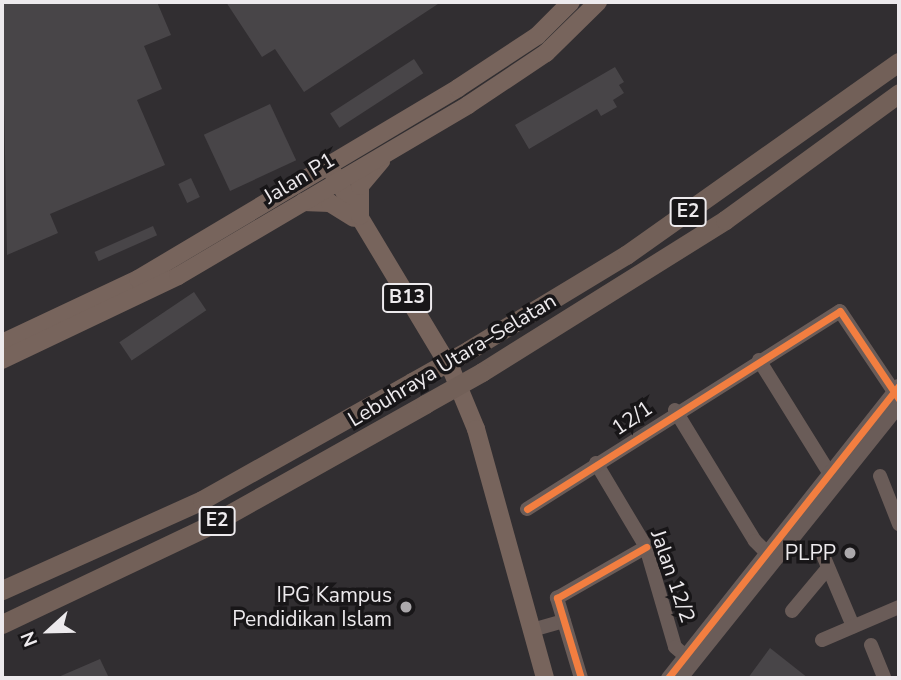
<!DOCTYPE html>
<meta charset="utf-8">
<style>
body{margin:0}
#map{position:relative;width:901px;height:680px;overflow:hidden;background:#312e31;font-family:"Nunito Sans",sans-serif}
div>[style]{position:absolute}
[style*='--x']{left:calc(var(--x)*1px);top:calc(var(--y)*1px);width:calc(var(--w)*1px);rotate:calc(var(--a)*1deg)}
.building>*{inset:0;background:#484548;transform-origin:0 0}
.minor>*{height:14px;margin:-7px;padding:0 7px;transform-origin:7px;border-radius:7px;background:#6a5c58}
.major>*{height:18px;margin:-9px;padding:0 9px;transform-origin:9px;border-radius:9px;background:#77645c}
.highway>*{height:19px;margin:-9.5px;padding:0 9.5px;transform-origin:9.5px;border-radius:9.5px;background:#726058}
.highway-bridge>*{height:19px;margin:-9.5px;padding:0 9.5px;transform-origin:9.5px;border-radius:9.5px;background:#726058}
.cycleway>*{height:7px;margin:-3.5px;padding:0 3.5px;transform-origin:3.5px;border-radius:3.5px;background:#f27e40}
.dots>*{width:19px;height:19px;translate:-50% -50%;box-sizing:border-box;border:4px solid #181618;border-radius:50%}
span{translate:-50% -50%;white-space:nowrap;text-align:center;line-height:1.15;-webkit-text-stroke:7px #181618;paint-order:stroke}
.shield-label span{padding:2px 5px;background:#181618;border:2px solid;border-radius:5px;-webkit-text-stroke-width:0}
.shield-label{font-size:19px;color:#edeaed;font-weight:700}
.street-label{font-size:21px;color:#edeaed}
.poi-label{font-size:21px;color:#edeaed}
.right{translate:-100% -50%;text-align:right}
.frame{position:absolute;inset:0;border:4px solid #edeaed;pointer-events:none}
.north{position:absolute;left:14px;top:596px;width:70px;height:70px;-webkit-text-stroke:5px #181618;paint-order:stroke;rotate:248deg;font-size:19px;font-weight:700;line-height:28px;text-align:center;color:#edeaed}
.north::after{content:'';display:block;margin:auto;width:24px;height:32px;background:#edeaed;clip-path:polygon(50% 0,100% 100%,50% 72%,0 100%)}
</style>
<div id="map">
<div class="building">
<div style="clip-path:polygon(2px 2px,157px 2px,171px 35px,144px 46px,162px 89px,137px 100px,165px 165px,50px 214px,58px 233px,7px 255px)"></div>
<div style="clip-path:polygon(226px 2px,441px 2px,304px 92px,275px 49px,262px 57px)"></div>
<div style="left:414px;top:59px;width:17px;height:100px;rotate:57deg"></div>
<div style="clip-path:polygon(615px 67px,624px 82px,619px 85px,624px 93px,613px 100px,617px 107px,601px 116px,597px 109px,529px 149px,515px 125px)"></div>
<div style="left:270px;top:104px;width:62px;height:73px;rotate:65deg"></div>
<div style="left:191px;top:178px;width:21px;height:14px;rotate:65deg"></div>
<div style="left:153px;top:226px;width:10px;height:64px;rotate:66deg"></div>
<div style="left:194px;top:292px;width:22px;height:90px;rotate:56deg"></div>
<div style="clip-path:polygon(770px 648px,808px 678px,748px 678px)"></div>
<div style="clip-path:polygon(100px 659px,109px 678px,56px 678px)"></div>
</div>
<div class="minor">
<div style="--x:759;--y:360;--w:134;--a:58.1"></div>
<div style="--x:675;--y:410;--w:153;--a:58.6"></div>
<div style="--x:755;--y:541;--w:24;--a:45"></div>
<div style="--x:596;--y:463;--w:98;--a:59.2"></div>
<div style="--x:646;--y:547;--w:104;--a:73.8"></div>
<div style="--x:675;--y:647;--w:23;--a:41"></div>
<div style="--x:880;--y:476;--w:52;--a:68.4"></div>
<div style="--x:527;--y:509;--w:370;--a:-32.3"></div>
<div style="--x:840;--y:311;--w:106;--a:56.2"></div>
<div style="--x:820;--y:548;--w:85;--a:67.1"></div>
<div style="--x:792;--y:611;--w:56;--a:-50.1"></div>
<div style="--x:532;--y:630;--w:33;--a:-16"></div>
<div style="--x:822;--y:640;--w:84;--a:-23.2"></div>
<div style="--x:871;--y:645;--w:35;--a:68"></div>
<div style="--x:581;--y:678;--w:84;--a:-106.7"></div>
<div style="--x:557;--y:598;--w:103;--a:-29.8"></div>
<div style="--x:668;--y:678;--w:372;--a:-51.7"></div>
<div style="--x:681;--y:678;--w:349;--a:-51.3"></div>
</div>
<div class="major">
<div style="--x:333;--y:173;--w:231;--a:59"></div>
<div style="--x:452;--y:371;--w:63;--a:67.5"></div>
<div style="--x:476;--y:429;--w:258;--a:74.5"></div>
<div style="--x:303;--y:202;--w:27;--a:2"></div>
<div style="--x:330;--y:203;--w:28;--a:32"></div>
<div style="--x:360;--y:216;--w:30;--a:-90"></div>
<div style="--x:360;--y:186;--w:33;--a:-50"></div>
<div style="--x:2;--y:343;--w:150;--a:-25.2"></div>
<div style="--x:138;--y:279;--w:373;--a:-30.8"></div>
<div style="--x:458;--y:88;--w:95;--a:-33.4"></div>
<div style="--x:537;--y:36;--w:48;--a:-45"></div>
<div style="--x:2;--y:360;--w:195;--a:-25.5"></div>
<div style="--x:178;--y:276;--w:337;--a:-30.5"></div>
<div style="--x:468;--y:105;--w:94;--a:-33.7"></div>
<div style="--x:546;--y:53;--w:73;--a:-44.4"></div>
</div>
<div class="highway">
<div style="--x:469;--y:350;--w:184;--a:-31.2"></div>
<div style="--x:626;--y:255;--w:334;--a:-35.3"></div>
<div style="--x:482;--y:372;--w:287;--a:-32"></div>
<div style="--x:725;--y:220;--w:215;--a:-36.1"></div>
<div style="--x:2;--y:590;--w:219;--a:-24.2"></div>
<div style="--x:202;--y:500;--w:241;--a:-29.3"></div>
<div style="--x:2;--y:624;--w:228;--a:-25.4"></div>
<div style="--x:208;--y:526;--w:249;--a:-29.3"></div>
</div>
<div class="highway-bridge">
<div style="--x:412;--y:382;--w:65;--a:-29.3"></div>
<div style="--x:425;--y:404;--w:65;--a:-29.3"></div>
</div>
<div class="cycleway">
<div style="--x:527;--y:509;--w:370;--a:-32.3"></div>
<div style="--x:840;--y:311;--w:106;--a:56.2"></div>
<div style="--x:581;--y:678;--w:84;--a:-106.7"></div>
<div style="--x:557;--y:598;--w:103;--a:-29.8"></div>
<div style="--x:668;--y:678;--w:372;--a:-51.7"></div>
</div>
<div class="dots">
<div style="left:850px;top:553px;background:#aba8ab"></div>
<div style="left:406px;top:607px;background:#aba8ab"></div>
</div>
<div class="shield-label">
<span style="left:688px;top:212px">E2</span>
<span style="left:407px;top:298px">B13</span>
<span style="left:217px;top:521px">E2</span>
</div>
<div class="street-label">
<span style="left:299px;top:178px;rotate:-31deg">Jalan P1</span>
<span style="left:452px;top:360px;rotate:-31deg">Lebuhraya Utara–Selatan</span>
<span style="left:632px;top:418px;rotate:-34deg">12/1</span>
<span style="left:673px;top:576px;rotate:71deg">Jalan 12/2</span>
</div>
<div class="poi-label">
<span class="right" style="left:836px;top:553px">PLPP</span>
<span class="right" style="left:392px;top:607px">IPG Kampus<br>Pendidikan Islam</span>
</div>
<div class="frame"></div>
<div class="north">N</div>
</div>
